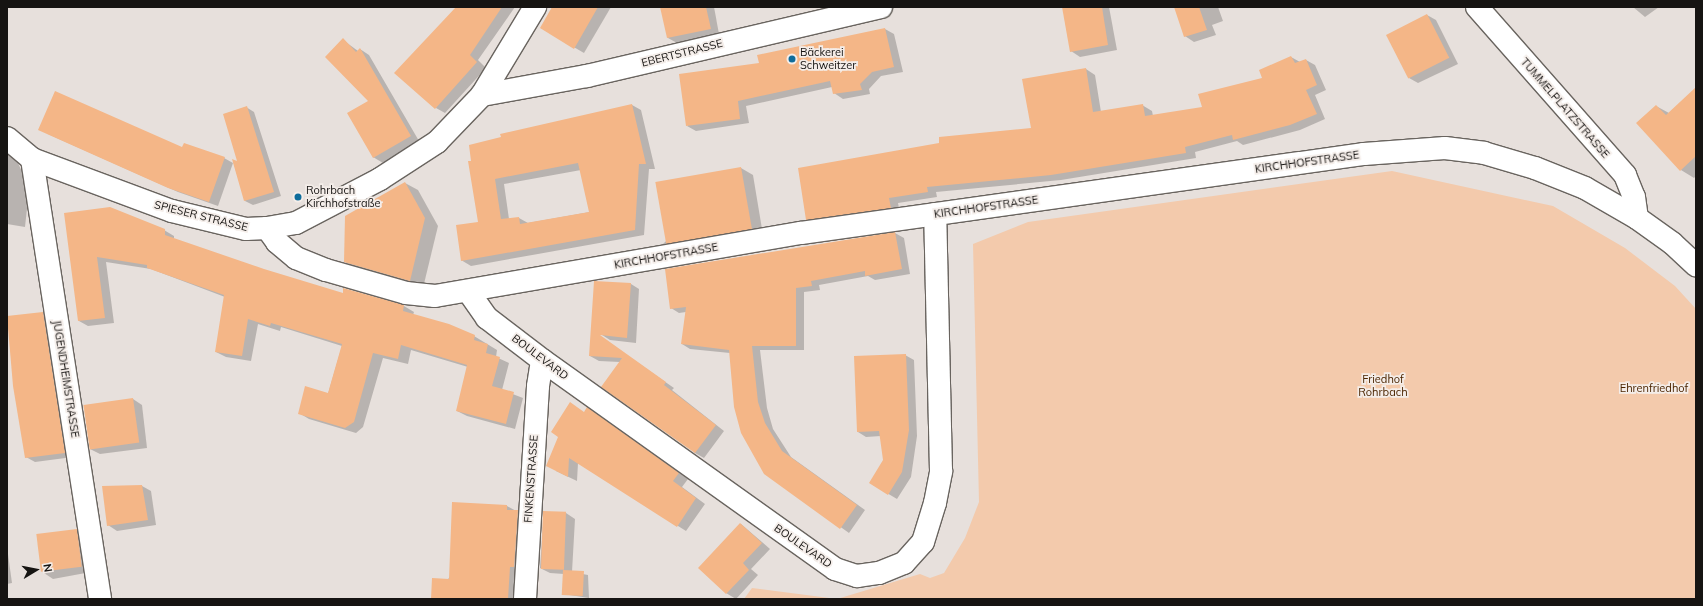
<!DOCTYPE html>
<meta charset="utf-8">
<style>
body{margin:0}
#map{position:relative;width:1703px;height:606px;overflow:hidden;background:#e7e0dc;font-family:Mulish,sans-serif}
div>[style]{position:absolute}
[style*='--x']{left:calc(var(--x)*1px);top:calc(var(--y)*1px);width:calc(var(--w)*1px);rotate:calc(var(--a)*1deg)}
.green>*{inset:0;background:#f3caac}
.shadow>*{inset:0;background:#0003}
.building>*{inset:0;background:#f4b687;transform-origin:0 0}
.roads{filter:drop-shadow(1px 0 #69645f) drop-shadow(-1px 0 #69645f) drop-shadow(0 1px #69645f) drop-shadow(0 -1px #69645f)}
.street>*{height:22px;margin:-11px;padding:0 11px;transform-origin:11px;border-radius:11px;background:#fff}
.dots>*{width:11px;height:11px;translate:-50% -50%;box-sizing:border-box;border:2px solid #f4ede9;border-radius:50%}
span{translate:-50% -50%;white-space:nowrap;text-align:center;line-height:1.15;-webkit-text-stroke:3.5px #f4ede9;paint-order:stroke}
.street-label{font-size:11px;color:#161412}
.poi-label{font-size:11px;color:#161412}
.left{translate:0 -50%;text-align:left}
.park-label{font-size:11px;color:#4b2500}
.frame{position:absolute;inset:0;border:8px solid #161412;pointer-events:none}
.north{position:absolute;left:16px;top:550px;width:40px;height:40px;-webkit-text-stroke:3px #f4ede9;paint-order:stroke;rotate:80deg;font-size:11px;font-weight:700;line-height:16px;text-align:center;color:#161412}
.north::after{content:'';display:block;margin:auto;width:14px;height:18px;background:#161412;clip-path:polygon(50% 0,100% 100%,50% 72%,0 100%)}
</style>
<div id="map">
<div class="green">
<div style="clip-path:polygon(1392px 171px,1553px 206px,1625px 248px,1675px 286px,1696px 309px,1696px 599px,744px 599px,752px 588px,837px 599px,920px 574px,930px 578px,944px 573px,965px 538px,979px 502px,973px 244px,1028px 222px)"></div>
</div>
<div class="shadow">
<div style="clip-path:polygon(457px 7px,515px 7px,478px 60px,486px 68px,445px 113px,436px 108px)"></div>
<div style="clip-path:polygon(553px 7px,611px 7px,584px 53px,541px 28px)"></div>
<div style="clip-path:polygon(661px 7px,714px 7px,719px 34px,677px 43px,668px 38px)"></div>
<div style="clip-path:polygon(1063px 7px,1109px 7px,1117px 50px,1080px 57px,1071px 51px)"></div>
<div style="clip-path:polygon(1176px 7px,1218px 7px,1223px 21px,1212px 25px,1216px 35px,1194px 42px,1185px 36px)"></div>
<div style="clip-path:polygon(1633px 7px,1659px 7px,1645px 17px)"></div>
<div style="clip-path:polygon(1427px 15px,1436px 20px,1458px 64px,1418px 83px,1409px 78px)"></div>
<div style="clip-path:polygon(885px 29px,894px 34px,903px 72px,881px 76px,869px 89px,870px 94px,843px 99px,834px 93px,832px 87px,746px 106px,749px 123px,696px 131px,687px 126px,760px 63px,759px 56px)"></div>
<div style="clip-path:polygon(343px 40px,358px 51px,360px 49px,369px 55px,419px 141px,383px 163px,373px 157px,370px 101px)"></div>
<div style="clip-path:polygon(1291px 57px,1300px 62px,1306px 60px,1315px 65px,1326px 90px,1315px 95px,1325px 119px,1300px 130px,1243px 145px,1237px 141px,1195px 152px,1196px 158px,1061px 180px,936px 192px,937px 197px,898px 203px,900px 213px,817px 225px,807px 219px,1032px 129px,1086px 69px,1095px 75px,1101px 112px,1142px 105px,1152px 111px,1153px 116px,1203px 108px,1263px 78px)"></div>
<div style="clip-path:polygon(1696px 89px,1696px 176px,1694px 178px,1681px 170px,1656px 106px,1669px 113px)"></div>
<div style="clip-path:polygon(evenodd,632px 105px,641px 110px,655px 169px,649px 169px,644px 235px,471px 266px,461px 260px,479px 223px,469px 162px,632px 105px,581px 170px,590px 212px,528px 223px,519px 218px,509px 219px,504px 184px,581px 170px)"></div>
<div style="clip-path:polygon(246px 107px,254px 112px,281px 196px,253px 205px,245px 201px,233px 161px,239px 163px)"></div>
<div style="clip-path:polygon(48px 134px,224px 158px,233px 163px,218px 206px,178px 192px)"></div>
<div style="clip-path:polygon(7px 154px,18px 163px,23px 174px,30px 181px,25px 227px,7px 224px)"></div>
<div style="clip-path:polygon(741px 168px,753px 175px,763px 235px,675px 250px,663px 244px)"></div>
<div style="clip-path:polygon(405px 183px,418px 190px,438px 226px,423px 288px,358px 269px,345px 262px)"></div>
<div style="clip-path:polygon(65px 214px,164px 230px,174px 236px,174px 239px,263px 270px,344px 295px,344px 289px,404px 306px,414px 312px,413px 315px,474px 336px,497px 350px,496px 357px,509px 363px,502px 390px,523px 398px,515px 429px,467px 416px,457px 411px,468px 367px,411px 350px,408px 364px,383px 358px,363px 427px,356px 433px,309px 419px,299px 413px,328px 394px,342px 346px,281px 327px,280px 331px,258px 324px,251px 361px,226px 357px,216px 352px,225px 297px,151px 269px,106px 262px,114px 323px,88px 326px,79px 321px)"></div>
<div style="clip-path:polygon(895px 233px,904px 238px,910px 274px,875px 280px,868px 276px,819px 285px,820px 290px,804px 292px,804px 350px,760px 350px,767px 408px,773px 429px,791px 457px,865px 510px,849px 533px,765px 473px,730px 353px,690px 349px,682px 344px,686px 312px,679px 313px,671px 308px)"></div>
<div style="clip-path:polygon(595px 282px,631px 284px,639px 289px,636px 343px,610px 340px,599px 333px,599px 336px,674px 388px,672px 390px,724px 431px,704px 458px,695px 453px,620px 362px,599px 361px,590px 356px)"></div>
<div style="clip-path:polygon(43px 313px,52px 318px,73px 457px,35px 462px,26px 457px,7px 317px)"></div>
<div style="clip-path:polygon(905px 355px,914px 360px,917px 436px,911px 477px,897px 499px,870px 483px,884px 460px,881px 436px,866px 437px,858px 432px)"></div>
<div style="clip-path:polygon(133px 399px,142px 405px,147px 448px,100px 454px,90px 449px)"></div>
<div style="clip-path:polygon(585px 412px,596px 414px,688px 479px,682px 487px,705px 504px,686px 531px,578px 463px,577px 481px,556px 471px,559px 436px)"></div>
<div style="clip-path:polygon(142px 486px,151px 491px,156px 525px,117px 531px,108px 525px)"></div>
<div style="clip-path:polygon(507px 506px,529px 518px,519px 599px,432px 599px)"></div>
<div style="clip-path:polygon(544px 512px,566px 513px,575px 519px,572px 572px,588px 575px,589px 598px,563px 594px,564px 574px,550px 573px,540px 568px)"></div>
<div style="clip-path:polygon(741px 524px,770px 549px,751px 569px,758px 575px,736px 599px,726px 593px)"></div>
<div style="clip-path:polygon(76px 530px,85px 535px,91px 572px,53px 579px,44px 573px)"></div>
<div style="clip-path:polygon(7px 547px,12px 583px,7px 584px)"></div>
</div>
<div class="building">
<div style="clip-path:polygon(456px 7px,502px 7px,470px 55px,477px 62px,435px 109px,394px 73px)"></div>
<div style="clip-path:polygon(552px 7px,598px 7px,574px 49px,540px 28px)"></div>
<div style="clip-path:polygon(660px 7px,706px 7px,711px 29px,667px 38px)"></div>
<div style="clip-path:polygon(1062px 7px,1102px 7px,1108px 45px,1070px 52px)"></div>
<div style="clip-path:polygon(1174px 7px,1199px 7px,1207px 30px,1184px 37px)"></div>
<div style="left:1427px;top:14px;width:49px;height:46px;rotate:63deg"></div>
<div style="clip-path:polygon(885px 28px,894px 67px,872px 72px,860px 84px,862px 90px,833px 94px,830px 81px,738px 101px,740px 119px,686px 126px,679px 74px,759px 63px,757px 55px)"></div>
<div style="clip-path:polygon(343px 38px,356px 52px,360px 48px,411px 136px,373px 158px,347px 113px,368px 101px,325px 57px)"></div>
<div style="clip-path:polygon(1291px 56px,1295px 63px,1306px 59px,1317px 85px,1306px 90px,1317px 114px,1290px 125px,1233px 140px,1232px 135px,1185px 147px,1186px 153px,1051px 175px,927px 187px,928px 192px,889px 198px,891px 208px,806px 220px,798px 168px,939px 143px,939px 137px,1031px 128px,1022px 79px,1086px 68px,1093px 112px,1143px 104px,1145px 116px,1202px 107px,1198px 94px,1262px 78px,1259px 70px)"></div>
<div style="clip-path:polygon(1696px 87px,1696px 156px,1680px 171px,1636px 123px,1656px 105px,1666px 115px)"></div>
<div style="clip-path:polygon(55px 91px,182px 147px,184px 143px,225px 157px,209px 202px,168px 188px,38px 130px)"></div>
<div style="clip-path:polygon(evenodd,632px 104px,646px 164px,639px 164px,635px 230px,461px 261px,456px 225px,478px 222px,468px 161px,471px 161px,469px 145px,501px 137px,500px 134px,632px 104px,578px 163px,589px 212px,520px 224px,519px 217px,501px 219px,495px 179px,578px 163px)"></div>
<div style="clip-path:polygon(247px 106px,274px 192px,244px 201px,232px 159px,237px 161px,223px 114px)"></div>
<div style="left:741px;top:167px;width:63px;height:87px;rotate:80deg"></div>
<div style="clip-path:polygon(405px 182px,425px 218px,410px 281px,344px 262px,345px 216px)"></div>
<div style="clip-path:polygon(110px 207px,165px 229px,165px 235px,264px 269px,343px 293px,343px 288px,404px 305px,403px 311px,449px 324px,475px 335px,474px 340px,488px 344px,486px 353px,500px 357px,492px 386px,514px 392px,506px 424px,456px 411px,467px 365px,401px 345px,398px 359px,373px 353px,354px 422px,345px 428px,298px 414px,305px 386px,328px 393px,342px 344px,271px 323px,270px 326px,248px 319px,242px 356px,215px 352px,224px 295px,147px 268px,147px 265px,97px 257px,105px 318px,78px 321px,64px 213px)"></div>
<div style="clip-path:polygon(895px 232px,902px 269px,865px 276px,865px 271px,811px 281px,812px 286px,796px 288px,796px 346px,752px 346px,758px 402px,765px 423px,782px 451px,857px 505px,840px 529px,764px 474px,741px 433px,734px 407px,729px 350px,681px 344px,686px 307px,670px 309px,665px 269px)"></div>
<div style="clip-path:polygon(594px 281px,631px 283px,627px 338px,600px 335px,666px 382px,664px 385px,716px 425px,695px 453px,601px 387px,622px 358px,589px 356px)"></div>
<div style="clip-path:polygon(43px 312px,65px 453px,25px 458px,13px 386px,7px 316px)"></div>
<div style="clip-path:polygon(906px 354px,909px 430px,902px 472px,888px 495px,869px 483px,883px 460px,879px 431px,857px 432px,854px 356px)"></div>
<div style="left:133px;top:398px;width:45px;height:50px;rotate:82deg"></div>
<div style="clip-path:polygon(570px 402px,584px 412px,587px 407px,679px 473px,673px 481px,696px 498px,677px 527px,569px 458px,568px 477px,546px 466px,558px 437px,551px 432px)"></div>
<div style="clip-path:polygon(142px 485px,148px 520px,107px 526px,102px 486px)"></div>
<div style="clip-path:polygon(452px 502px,507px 505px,507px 510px,518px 510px,514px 567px,510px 567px,508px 599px,431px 599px,432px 578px,449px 579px)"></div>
<div style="left:543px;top:511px;width:23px;height:58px;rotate:2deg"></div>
<div style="clip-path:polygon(740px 523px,762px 543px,743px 563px,749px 570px,726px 594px,698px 568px)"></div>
<div style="left:77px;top:529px;width:38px;height:41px;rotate:83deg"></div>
<div style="left:563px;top:570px;width:21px;height:25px;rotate:3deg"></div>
</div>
<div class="roads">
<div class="street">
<div style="--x:1477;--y:7;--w:224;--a:48.6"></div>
<div style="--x:1625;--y:175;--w:24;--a:68"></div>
<div style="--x:1634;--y:197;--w:21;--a:82"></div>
<div style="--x:482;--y:95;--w:107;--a:-10.3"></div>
<div style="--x:587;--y:76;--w:302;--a:-13.2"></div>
<div style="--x:7;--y:138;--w:33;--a:40"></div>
<div style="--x:32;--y:159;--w:149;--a:20.4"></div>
<div style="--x:172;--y:211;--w:76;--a:13.7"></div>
<div style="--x:246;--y:229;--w:21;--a:-3"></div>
<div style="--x:267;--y:228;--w:29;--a:-10"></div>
<div style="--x:296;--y:223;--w:95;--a:-27.6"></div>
<div style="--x:380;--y:179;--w:68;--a:-33"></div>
<div style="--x:437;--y:142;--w:65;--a:-46.2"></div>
<div style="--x:482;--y:95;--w:103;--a:-58.9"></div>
<div style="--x:32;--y:159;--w:445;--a:81.2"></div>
<div style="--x:267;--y:228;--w:17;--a:54"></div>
<div style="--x:277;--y:242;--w:25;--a:40"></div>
<div style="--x:296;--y:258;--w:32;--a:22"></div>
<div style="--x:326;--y:270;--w:83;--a:16"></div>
<div style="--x:406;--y:293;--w:29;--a:6"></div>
<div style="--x:435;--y:296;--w:371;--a:-9.8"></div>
<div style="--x:801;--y:233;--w:569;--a:-7.99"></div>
<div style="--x:1364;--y:154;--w:81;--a:-4.2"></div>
<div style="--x:1445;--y:148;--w:39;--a:7"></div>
<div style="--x:1484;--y:153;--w:53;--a:16.4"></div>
<div style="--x:1535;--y:168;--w:54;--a:21.8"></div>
<div style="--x:1585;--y:188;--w:60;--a:30"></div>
<div style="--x:1637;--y:218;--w:43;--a:35.5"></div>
<div style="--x:1672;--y:243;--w:33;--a:43"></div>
<div style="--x:468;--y:291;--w:33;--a:55"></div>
<div style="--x:487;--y:318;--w:69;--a:37.4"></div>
<div style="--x:542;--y:360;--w:360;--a:35.5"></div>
<div style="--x:835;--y:569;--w:23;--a:18"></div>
<div style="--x:857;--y:576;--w:22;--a:-8"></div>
<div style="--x:879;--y:573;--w:27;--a:-22"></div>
<div style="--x:904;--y:563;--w:28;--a:-48"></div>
<div style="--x:923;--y:542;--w:41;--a:-72.9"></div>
<div style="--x:935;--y:503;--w:33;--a:-79"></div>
<div style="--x:941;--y:471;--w:257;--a:-91.3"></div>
<div style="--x:525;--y:599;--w:213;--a:-86.5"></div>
<div style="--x:538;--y:386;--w:26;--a:-81"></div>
</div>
</div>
<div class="dots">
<div style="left:792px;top:59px;background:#0e6c9b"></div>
<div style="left:298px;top:197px;background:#0e6c9b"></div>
</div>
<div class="street-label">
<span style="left:682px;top:53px;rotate:-14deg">EBERTSTRASSE</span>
<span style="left:1565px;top:108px;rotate:49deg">TUMMELPLATZSTRASSE</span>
<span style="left:1307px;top:162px;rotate:-8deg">KIRCHHOFSTRASSE</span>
<span style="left:986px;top:207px;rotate:-8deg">KIRCHHOFSTRASSE</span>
<span style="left:201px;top:216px;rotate:14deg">SPIESER STRASSE</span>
<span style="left:666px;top:256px;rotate:-10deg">KIRCHHOFSTRASSE</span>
<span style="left:540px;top:357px;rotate:37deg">BOULEVARD</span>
<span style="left:66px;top:379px;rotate:81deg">JUGENDHEIMSTRASSE</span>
<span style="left:531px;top:479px;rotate:-86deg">FINKENSTRASSE</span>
<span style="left:803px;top:546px;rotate:35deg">BOULEVARD</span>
</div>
<div class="poi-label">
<span class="left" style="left:800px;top:59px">Bäckerei<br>Schweitzer</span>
<span class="left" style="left:306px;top:197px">Rohrbach<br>Kirchhofstraße</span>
</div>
<div class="park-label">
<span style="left:1383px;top:386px">Friedhof<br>Rohrbach</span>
<span style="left:1654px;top:388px">Ehrenfriedhof</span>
</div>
<div class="frame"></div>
<div class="north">N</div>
</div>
